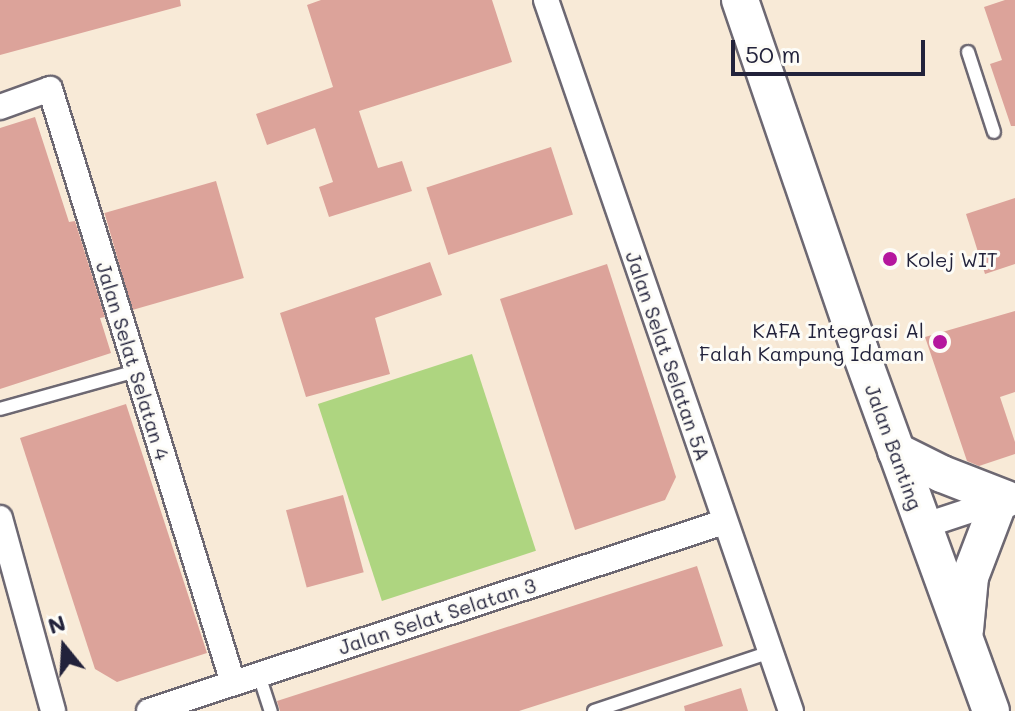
<!DOCTYPE html>
<style>
body{margin:0}
#map{position:relative;width:1015px;height:711px;overflow:hidden;background:#f8ead7;font-family:Mali,sans-serif}
div>[style]{position:absolute}
[style*='--x']{left:calc(var(--x)*1px);top:calc(var(--y)*1px);width:calc(var(--w)*1px);rotate:calc(var(--a)*1deg)}
.green>*{inset:0;background:#aed580;transform-origin:0 0}
.building>*{inset:0;background:#dca39a;transform-origin:0 0}
.roads{filter:drop-shadow(2px 0 #6d6872) drop-shadow(-2px 0 #6d6872) drop-shadow(0 2px #6d6872) drop-shadow(0 -2px #6d6872)}
.lane>*{height:12px;margin:-6px;padding:0 6px;transform-origin:6px;border-radius:6px;background:#fff}
.street>*{height:24px;margin:-12px;padding:0 12px;transform-origin:12px;border-radius:12px;background:#fff}
.secondary>*{height:36px;margin:-18px;padding:0 18px;transform-origin:18px;border-radius:18px;background:#fff}
.dots>*{width:22px;height:22px;translate:-50% -50%;box-sizing:border-box;border:4px solid #fdfcf7;border-radius:50%}
span{translate:-50% -50%;white-space:nowrap;text-align:center;line-height:1.15;-webkit-text-stroke:6px #fdfcf7;paint-order:stroke}
.poi-label{font-size:20px;color:#22223b}
.left{translate:0 -50%;text-align:left}
.right{translate:-100% -50%;text-align:right}
.street-label{font-size:20px;color:#22223b}
.north{position:absolute;left:24px;top:607px;width:80px;height:80px;-webkit-text-stroke:6px #fdfcf7;paint-order:stroke;rotate:342deg;font-size:22px;font-weight:700;line-height:32px;text-align:center;color:#22223b}
.north::after{content:'';display:block;margin:auto;width:28px;height:36px;background:#22223b;clip-path:polygon(50% 0,100% 100%,50% 72%,0 100%)}
.scale{position:absolute;left:731px;top:40px;width:194px;height:36px;box-sizing:border-box;border:4px solid #22223b;border-top:0;padding-left:10px;font-size:24px;line-height:28px;white-space:nowrap;color:#22223b;-webkit-text-stroke:6px #fdfcf7;paint-order:stroke}
</style>
<div id="map">
<div class="green">
<div style="left:472px;top:354px;width:207px;height:162px;rotate:72deg"></div>
</div>
<div class="building">
<div style="clip-path:polygon(0 0,180px 0,181px 6px,0 55px)"></div>
<div style="clip-path:polygon(321px 0,492px 0,512px 62px,359px 111px,378px 168px,402px 161px,412px 191px,329px 217px,319px 187px,333px 182px,315px 128px,267px 145px,256px 114px,333px 87px,307px 5px)"></div>
<div style="clip-path:polygon(1005px 0,1015px 0,1015px 126px,1011px 126px,990px 64px,1002px 60px,984px 7px)"></div>
<div style="clip-path:polygon(35px 117px,69px 222px,75px 221px,105px 317px,100px 318px,111px 353px,0 389px,0 128px)"></div>
<div style="left:551px;top:147px;width:71px;height:131px;rotate:72deg"></div>
<div style="left:216px;top:181px;width:101px;height:116px;rotate:74deg"></div>
<div style="clip-path:polygon(1015px 198px,1015px 264px,985px 274px,966px 214px)"></div>
<div style="clip-path:polygon(430px 262px,442px 295px,375px 318px,390px 374px,306px 397px,280px 313px)"></div>
<div style="clip-path:polygon(607px 264px,676px 477px,665px 500px,575px 530px,500px 299px)"></div>
<div style="clip-path:polygon(1015px 311px,1015px 392px,1000px 397px,1015px 442px,1015px 454px,979px 466px,967px 461px,925px 337px)"></div>
<div style="clip-path:polygon(126px 404px,207px 653px,117px 682px,95px 669px,20px 438px)"></div>
<div style="left:343px;top:495px;width:80px;height:59px;rotate:75deg"></div>
<div style="clip-path:polygon(697px 566px,723px 646px,519px 711px,280px 711px,277px 701px)"></div>
<div style="clip-path:polygon(741px 688px,748px 711px,685px 711px,684px 706px)"></div>
</div>
<div class="roads">
<div class="lane">
<div style="--x:968;--y:52;--w:84;--a:72"></div>
<div style="--x:0;--y:409;--w:141;--a:-15.6"></div>
<div style="--x:259;--y:675;--w:38;--a:72"></div>
<div style="--x:594;--y:711;--w:186;--a:-18.5"></div>
</div>
<div class="street">
<div style="--x:546;--y:0;--w:752;--a:70.99"></div>
<div style="--x:0;--y:107;--w:53;--a:-19.8"></div>
<div style="--x:50;--y:89;--w:622;--a:72.88"></div>
<div style="--x:0;--y:518;--w:200;--a:74.6"></div>
<div style="--x:923;--y:526;--w:89;--a:-18.2"></div>
<div style="--x:149;--y:711;--w:605;--a:-18.2"></div>
</div>
<div class="secondary">
<div style="--x:740;--y:0;--w:371;--a:71.1"></div>
<div style="--x:860;--y:351;--w:383;--a:70"></div>
<div style="--x:896;--y:451;--w:51;--a:26.6"></div>
<div style="--x:942;--y:474;--w:69;--a:21.3"></div>
<div style="--x:965;--y:630;--w:53;--a:-84.6"></div>
<div style="--x:970;--y:577;--w:81;--a:-69.1"></div>
</div>
</div>
<div class="dots">
<div style="left:890px;top:259px;background:#b5179e"></div>
<div style="left:940px;top:342px;background:#b5179e"></div>
</div>
<div class="poi-label">
<span class="left" style="left:906px;top:259px">Kolej WIT</span>
<span class="right" style="left:924px;top:342px">KAFA Integrasi Al<br>Falah Kampung Idaman</span>
</div>
<div class="street-label">
<span style="left:668px;top:356px;rotate:71deg">Jalan Selat Selatan 5A</span>
<span style="left:133px;top:361px;rotate:73deg">Jalan Selat Selatan 4</span>
<span style="left:894px;top:447px;rotate:70deg">Jalan Banting</span>
<span style="left:437px;top:616px;rotate:-18deg">Jalan Selat Selatan 3</span>
</div>
<div class="north">N</div>
<div class="scale">50 m</div>
</div>
